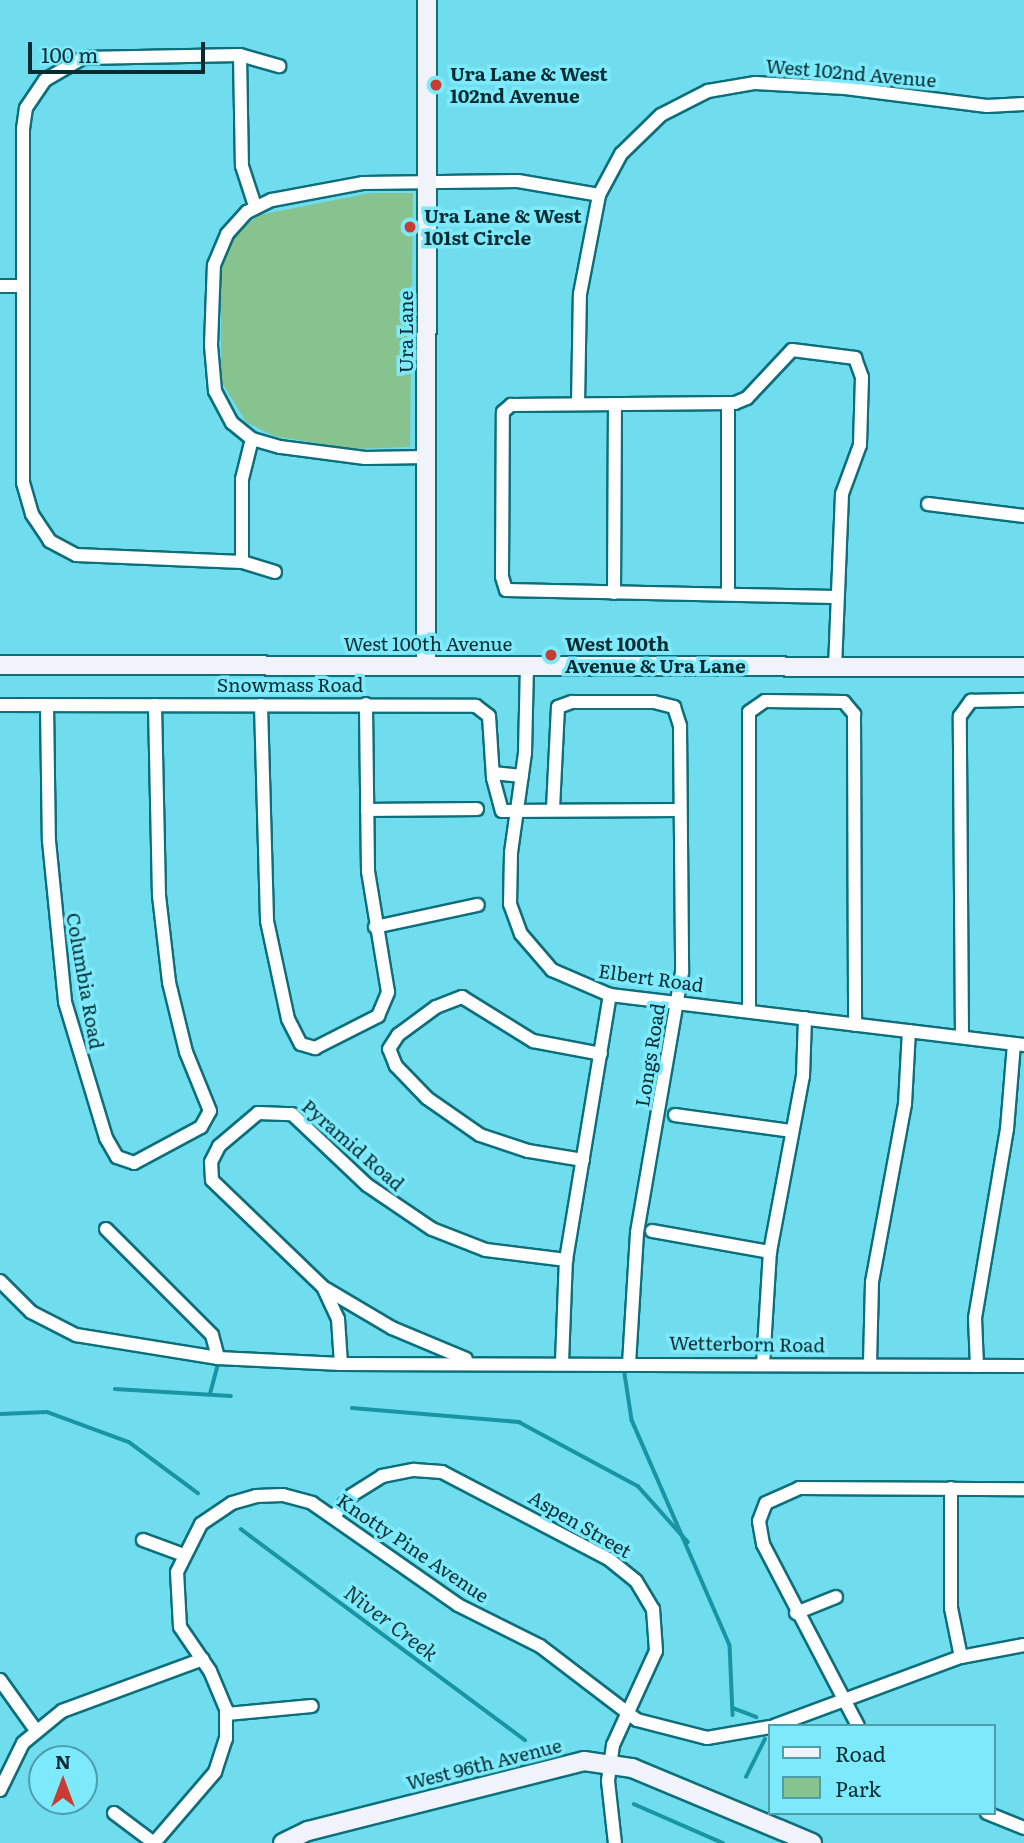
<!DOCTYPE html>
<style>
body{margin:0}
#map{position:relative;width:1024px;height:1843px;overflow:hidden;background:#70ddee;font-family:Literata,serif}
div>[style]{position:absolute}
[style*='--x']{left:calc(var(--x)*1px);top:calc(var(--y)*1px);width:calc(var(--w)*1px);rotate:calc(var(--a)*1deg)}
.green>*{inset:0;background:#86c38f}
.stream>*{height:3.5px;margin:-1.75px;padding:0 1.75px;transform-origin:1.75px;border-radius:1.75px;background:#1994a4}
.roads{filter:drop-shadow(2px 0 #0d6f7b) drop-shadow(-2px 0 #0d6f7b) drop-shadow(0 2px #0d6f7b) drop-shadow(0 -2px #0d6f7b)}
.street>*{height:12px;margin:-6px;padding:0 6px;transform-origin:6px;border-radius:6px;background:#fff}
.secondary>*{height:18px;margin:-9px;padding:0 9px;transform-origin:9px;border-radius:9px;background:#f0f3f9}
.dots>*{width:19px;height:19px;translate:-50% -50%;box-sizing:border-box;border:4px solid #7deafb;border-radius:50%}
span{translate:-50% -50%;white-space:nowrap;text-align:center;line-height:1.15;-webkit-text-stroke:7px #7deafb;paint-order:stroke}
.street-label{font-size:19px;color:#062b31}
.poi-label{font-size:19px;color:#062b31;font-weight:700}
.left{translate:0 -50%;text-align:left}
.water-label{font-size:21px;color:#1d3639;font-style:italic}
.legend{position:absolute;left:768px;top:1724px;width:228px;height:91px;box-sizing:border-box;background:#7deafb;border:2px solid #4d9eaa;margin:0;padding:9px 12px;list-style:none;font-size:21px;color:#062b31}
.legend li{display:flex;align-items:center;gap:14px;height:35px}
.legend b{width:35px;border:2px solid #4d9eaa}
.north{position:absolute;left:28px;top:1745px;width:70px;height:70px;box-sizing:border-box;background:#7deafb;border:2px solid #4d9eaa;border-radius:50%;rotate:0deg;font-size:19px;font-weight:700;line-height:28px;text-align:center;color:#062b31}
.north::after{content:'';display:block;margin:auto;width:24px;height:32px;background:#ca3c32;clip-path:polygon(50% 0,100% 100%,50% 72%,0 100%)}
.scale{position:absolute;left:28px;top:42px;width:177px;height:32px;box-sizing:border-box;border:4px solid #062b31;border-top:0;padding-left:9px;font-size:21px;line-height:24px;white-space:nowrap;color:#062b31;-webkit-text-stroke:5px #7deafb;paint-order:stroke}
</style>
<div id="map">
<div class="green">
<div style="clip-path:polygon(371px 193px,413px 193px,410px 447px,352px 449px,274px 436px,246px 422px,221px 381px,221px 267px,226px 250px,233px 236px,259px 215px)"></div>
</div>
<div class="stream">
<div style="--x:625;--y:1374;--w:47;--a:81.3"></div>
<div style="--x:632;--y:1420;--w:245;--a:66.5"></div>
<div style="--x:730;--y:1645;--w:70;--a:87.5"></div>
<div style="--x:115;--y:1389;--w:116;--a:3.5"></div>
<div style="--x:210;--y:1394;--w:28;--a:-75"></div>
<div style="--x:352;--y:1408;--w:168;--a:4.8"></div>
<div style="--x:519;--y:1422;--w:135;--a:28.3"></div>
<div style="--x:638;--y:1486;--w:75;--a:48.2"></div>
<div style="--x:0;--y:1414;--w:47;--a:-2.4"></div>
<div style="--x:47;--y:1412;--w:87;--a:20.1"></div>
<div style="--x:129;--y:1442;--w:86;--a:36.5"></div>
<div style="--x:241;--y:1529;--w:354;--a:36.6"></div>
<div style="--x:733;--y:1708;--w:25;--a:21"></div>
<div style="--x:746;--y:1777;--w:42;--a:-63.4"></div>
<div style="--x:634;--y:1804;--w:97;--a:23.7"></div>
</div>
<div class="roads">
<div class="street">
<div style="--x:240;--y:55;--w:111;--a:89"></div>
<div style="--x:242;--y:166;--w:42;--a:72"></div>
<div style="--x:0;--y:286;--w:22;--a:0"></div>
<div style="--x:578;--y:404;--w:110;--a:-89"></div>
<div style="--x:580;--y:294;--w:101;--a:-79.1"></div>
<div style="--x:599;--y:195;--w:47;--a:-61.8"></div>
<div style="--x:621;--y:154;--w:56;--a:-44.3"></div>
<div style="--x:661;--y:115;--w:53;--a:-27.1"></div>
<div style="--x:708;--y:91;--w:48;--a:-9.7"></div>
<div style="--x:755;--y:83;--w:90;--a:3.2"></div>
<div style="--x:845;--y:88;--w:143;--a:7.2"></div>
<div style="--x:987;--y:106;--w:37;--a:-3"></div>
<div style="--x:427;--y:457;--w:62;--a:179.1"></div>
<div style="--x:365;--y:458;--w:86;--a:-172.6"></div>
<div style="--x:280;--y:447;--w:29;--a:-164"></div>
<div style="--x:252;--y:439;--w:26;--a:-141"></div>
<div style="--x:232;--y:423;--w:36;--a:-118"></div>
<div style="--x:215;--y:391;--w:46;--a:-95"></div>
<div style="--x:211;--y:345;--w:80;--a:-87.9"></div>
<div style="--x:214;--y:265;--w:34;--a:-67"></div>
<div style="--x:227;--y:234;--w:30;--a:-48"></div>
<div style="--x:247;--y:212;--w:28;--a:-26"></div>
<div style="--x:272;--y:200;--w:93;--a:-10.6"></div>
<div style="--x:363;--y:183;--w:155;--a:-0.7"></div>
<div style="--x:518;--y:181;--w:82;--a:9.8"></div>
<div style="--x:928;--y:504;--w:97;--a:7.1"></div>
<div style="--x:242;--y:562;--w:83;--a:-90"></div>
<div style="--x:242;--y:479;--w:41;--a:-76"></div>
<div style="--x:275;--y:572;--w:34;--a:-163"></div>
<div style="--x:242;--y:562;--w:166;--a:-177.6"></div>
<div style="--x:76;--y:555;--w:30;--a:-152"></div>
<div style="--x:50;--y:541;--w:32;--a:-124"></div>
<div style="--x:32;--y:514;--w:32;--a:-106"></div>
<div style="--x:23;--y:483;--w:354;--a:-90"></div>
<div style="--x:23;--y:129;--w:21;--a:-82"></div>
<div style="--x:26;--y:108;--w:34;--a:-56"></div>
<div style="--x:45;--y:80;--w:44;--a:-30.1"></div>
<div style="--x:83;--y:58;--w:157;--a:-1.1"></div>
<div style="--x:240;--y:55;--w:41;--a:15.8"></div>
<div style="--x:614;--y:593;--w:188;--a:-89.7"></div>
<div style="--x:728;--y:593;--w:190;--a:-90"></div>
<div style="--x:835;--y:597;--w:329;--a:-178.8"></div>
<div style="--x:506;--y:590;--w:14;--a:-107"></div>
<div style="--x:502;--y:577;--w:165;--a:-89.7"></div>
<div style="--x:503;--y:412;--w:11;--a:-41"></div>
<div style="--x:511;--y:405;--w:224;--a:-0.5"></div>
<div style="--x:735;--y:403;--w:13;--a:-23"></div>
<div style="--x:747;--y:398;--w:66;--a:-46.8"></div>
<div style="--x:792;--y:350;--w:64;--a:7.2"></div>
<div style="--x:855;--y:358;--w:20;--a:70"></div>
<div style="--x:862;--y:377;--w:68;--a:91.7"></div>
<div style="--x:860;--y:445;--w:52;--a:110.2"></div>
<div style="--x:842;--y:494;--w:173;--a:92.3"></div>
<div style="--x:527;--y:665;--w:88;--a:91.3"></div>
<div style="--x:525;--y:753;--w:101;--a:98"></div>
<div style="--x:511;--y:853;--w:51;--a:91.1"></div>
<div style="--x:510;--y:904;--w:32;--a:70"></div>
<div style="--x:521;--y:934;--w:48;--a:49.3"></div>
<div style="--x:552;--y:970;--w:63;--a:23.3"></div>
<div style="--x:610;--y:995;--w:417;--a:6.9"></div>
<div style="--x:0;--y:705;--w:476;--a:0.1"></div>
<div style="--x:476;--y:706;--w:16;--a:38"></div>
<div style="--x:489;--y:716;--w:62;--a:86.3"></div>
<div style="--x:493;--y:778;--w:34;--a:75"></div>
<div style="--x:502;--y:811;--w:178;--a:-0.3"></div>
<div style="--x:47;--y:705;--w:136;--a:89.2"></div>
<div style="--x:49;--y:841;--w:162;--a:84.3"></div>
<div style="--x:65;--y:1002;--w:142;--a:73.2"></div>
<div style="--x:106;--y:1138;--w:22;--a:60"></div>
<div style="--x:117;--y:1157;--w:18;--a:19"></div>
<div style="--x:134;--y:1163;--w:76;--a:-28.2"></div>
<div style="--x:201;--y:1127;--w:18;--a:-61"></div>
<div style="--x:210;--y:1111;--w:64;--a:-112.1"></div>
<div style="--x:186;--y:1052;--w:72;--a:-103.7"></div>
<div style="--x:169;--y:982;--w:87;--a:-96.6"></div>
<div style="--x:159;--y:896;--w:191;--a:-91.2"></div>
<div style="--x:261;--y:705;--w:216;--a:88.4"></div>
<div style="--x:267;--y:921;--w:100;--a:77.9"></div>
<div style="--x:288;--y:1019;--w:28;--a:63"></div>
<div style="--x:301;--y:1044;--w:15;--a:16"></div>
<div style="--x:315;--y:1048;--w:71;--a:-26.9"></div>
<div style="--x:378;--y:1016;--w:26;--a:-67"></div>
<div style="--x:388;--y:992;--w:123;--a:-99.4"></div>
<div style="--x:368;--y:871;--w:167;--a:-90.7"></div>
<div style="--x:493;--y:773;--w:29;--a:6"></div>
<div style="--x:553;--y:809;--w:102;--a:-87.2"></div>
<div style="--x:558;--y:707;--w:15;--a:-20"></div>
<div style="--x:572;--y:702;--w:82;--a:0"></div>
<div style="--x:654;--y:702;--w:21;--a:14"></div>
<div style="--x:674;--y:707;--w:20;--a:72"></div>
<div style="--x:680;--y:726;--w:246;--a:89.5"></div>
<div style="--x:682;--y:972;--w:265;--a:99.8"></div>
<div style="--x:637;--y:1233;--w:129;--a:93.5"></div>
<div style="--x:367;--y:810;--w:110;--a:-0.5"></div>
<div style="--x:375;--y:927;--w:105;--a:-12.1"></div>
<div style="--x:749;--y:1009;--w:297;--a:-90"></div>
<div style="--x:749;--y:712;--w:19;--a:-35"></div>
<div style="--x:765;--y:701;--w:79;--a:0.7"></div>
<div style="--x:844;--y:702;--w:16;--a:50"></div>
<div style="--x:854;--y:714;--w:311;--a:89.8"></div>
<div style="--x:962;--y:1037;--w:321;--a:-90.4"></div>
<div style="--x:960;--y:716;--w:19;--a:-54"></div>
<div style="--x:971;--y:701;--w:53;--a:-1.1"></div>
<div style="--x:675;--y:1115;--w:118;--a:7.8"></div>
<div style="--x:583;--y:1160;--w:56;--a:-170.7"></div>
<div style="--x:528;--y:1151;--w:51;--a:-161.6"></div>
<div style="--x:480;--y:1135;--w:65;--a:-145.1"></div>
<div style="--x:427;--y:1098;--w:45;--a:-134.1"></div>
<div style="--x:396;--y:1066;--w:18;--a:-112"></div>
<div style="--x:389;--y:1049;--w:17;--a:-57"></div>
<div style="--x:398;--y:1035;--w:47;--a:-36.4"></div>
<div style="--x:436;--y:1007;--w:28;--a:-21"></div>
<div style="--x:462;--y:997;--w:84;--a:31.8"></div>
<div style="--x:533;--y:1041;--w:69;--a:10.8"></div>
<div style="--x:106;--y:1229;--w:150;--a:45"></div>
<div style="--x:212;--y:1335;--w:24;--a:75"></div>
<div style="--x:652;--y:1231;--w:120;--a:10.1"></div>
<div style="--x:0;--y:1281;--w:44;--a:45"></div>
<div style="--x:31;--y:1312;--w:51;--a:27.1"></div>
<div style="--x:76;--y:1335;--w:144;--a:9.2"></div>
<div style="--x:218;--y:1358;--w:123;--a:2.8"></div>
<div style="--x:341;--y:1364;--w:683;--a:0.17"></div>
<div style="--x:326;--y:1289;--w:77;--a:30.6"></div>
<div style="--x:392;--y:1328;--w:80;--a:22.7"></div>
<div style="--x:562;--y:1362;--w:102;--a:-87.8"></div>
<div style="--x:566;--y:1260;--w:269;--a:-80.6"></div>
<div style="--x:341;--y:1364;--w:45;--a:-93.8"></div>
<div style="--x:338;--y:1319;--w:35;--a:-115"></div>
<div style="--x:323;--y:1287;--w:154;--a:-136.1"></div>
<div style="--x:212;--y:1180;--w:18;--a:-93"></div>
<div style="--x:211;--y:1162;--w:18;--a:-63"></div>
<div style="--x:219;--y:1146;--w:51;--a:-40.2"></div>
<div style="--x:258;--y:1113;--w:34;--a:2"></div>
<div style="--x:292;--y:1114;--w:103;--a:43.4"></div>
<div style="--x:367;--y:1185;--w:78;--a:34.1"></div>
<div style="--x:432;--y:1229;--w:58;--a:21.3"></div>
<div style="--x:486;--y:1250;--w:81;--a:7.1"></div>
<div style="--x:870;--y:1364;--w:82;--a:-88.6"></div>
<div style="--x:872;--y:1282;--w:181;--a:-79.5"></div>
<div style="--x:905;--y:1104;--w:73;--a:-86.9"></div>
<div style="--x:763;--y:1365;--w:113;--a:-86.5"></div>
<div style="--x:770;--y:1252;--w:179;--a:-79.4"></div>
<div style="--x:803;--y:1076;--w:58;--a:-88"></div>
<div style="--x:977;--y:1366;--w:48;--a:-92.4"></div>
<div style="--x:975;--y:1318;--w:192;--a:-80.4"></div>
<div style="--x:1007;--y:1129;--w:85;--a:-85.3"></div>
<div style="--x:951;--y:1488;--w:120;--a:90"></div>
<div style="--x:951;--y:1608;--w:50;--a:78.5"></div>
<div style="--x:333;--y:1517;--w:29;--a:-49"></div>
<div style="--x:352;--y:1495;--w:36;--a:-32"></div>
<div style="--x:382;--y:1476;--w:33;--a:-11"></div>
<div style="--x:414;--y:1470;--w:28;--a:4"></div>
<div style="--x:442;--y:1472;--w:190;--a:27.6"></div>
<div style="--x:610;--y:1560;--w:33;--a:39"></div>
<div style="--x:636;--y:1581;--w:33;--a:59"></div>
<div style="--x:653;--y:1609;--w:42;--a:85.9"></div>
<div style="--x:656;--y:1651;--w:103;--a:114.6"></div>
<div style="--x:613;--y:1745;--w:36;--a:98"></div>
<div style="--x:608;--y:1781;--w:62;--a:83.6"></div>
<div style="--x:143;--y:1540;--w:40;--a:20.2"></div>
<div style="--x:796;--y:1613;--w:43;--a:-21.8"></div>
<div style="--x:0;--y:1680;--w:60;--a:54.5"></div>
<div style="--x:227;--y:1714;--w:85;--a:-5.4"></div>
<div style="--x:774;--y:1726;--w:199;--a:-20.3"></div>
<div style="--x:961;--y:1657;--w:64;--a:-10.8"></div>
<div style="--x:858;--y:1726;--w:205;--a:-117.6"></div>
<div style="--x:763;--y:1544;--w:23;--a:-100"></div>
<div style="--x:759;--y:1521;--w:19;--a:-69"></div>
<div style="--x:766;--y:1503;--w:36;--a:-24"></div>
<div style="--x:799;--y:1488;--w:225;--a:0.3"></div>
<div style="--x:0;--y:1790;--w:52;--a:-63.9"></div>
<div style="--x:23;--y:1743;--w:50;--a:-39.4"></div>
<div style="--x:62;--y:1711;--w:150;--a:-20.2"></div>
<div style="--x:114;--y:1813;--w:50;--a:36.9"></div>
<div style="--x:154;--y:1843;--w:94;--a:-49.3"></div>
<div style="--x:215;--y:1772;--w:35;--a:-72"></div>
<div style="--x:226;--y:1739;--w:30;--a:-90"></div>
<div style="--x:226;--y:1709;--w:41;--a:-112.8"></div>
<div style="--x:210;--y:1671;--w:53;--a:-124.3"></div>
<div style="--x:180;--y:1627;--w:55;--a:-93.1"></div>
<div style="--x:177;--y:1572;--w:54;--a:-63.4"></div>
<div style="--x:201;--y:1524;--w:37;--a:-34"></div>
<div style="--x:232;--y:1503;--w:25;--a:-16"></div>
<div style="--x:256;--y:1496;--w:27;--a:-2"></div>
<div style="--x:283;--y:1495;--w:30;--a:15"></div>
<div style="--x:312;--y:1503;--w:178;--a:34.9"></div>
<div style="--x:458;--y:1605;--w:92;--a:26.6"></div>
<div style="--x:540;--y:1646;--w:122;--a:37.3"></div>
<div style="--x:637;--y:1720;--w:72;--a:14.4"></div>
<div style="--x:707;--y:1738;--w:64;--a:-9.9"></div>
<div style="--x:987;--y:1813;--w:40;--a:22"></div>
</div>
<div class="secondary">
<div style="--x:426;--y:664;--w:664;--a:-89.91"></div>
<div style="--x:0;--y:665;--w:1024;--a:0.11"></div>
<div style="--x:283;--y:1843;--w:28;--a:-26"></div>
<div style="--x:308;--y:1831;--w:285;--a:-14.2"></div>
<div style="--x:584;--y:1761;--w:49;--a:8.3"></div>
<div style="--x:632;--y:1768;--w:195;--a:22.6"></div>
</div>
</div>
<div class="dots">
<div style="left:436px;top:85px;background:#ca3c32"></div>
<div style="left:410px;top:227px;background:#ca3c32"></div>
<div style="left:551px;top:655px;background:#ca3c32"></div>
</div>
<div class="street-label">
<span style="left:851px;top:73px;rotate:5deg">West 102nd Avenue</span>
<span style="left:406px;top:332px;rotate:-90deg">Ura Lane</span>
<span style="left:428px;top:644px">West 100th Avenue</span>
<span style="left:290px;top:685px">Snowmass Road</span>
<span style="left:651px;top:978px;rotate:8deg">Elbert Road</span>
<span style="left:85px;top:981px;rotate:80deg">Columbia Road</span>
<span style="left:650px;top:1055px;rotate:-81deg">Longs Road</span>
<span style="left:353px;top:1145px;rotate:41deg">Pyramid Road</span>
<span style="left:747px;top:1344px;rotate:1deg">Wetterborn Road</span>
<span style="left:580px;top:1524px;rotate:30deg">Aspen Street</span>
<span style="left:413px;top:1548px;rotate:34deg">Knotty Pine Avenue</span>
<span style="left:484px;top:1764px;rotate:-14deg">West 96th Avenue</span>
</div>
<div class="poi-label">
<span class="left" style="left:450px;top:85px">Ura Lane &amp; West<br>102nd Avenue</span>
<span class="left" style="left:424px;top:227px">Ura Lane &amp; West<br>101st Circle</span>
<span class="left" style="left:565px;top:655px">West 100th<br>Avenue &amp; Ura Lane</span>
</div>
<div class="water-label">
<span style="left:392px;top:1622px;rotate:37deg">Niver Creek</span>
</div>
<ul class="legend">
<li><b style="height:9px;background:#f0f3f9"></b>Road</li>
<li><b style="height:19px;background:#86c38f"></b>Park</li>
</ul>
<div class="north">N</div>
<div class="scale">100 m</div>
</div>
